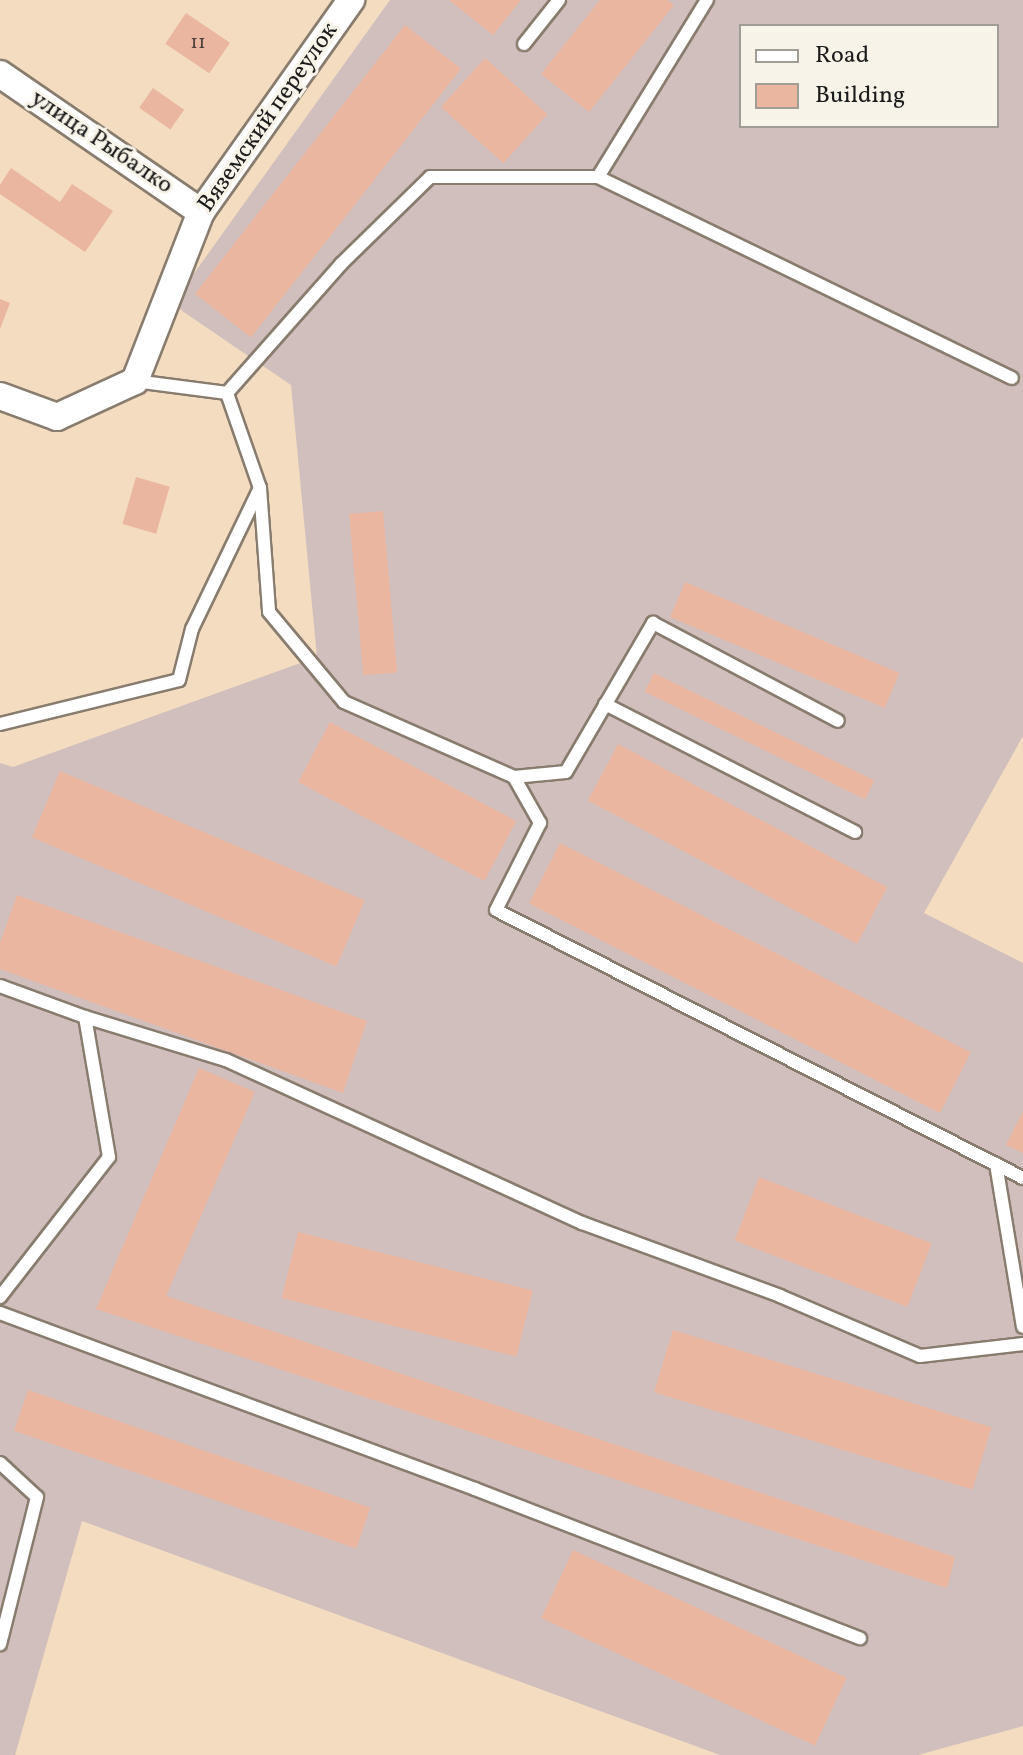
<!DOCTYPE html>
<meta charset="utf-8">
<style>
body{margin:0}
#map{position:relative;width:1023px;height:1755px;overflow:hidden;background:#f3dcbf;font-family:Vollkorn,serif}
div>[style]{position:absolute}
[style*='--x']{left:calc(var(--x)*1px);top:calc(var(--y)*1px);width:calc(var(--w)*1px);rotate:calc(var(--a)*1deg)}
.industrial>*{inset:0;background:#d1bfbd}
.building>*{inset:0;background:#ebb6a0;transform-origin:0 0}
.roads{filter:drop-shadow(2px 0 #887c6e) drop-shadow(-2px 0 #887c6e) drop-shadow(0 2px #887c6e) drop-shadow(0 -2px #887c6e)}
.service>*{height:12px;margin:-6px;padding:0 6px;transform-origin:6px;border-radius:6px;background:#fff}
.minor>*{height:26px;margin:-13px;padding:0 13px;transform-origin:13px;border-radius:13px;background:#fff}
span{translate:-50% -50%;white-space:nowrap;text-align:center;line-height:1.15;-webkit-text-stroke:6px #f7f3e8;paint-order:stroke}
.number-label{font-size:20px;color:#50423d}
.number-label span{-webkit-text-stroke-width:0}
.street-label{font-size:24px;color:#1c1c1c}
.legend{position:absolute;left:739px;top:24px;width:260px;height:104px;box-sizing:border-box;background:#f7f3e8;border:2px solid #9f9d96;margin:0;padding:10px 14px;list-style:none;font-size:24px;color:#1c1c1c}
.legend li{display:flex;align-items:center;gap:16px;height:40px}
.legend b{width:40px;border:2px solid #9f9d96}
</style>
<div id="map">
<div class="industrial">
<div style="clip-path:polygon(evenodd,390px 0,1023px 0,1023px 736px,924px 913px,1023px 963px,1023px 1726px,918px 1755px,720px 1755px,82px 1521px,15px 1755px,0 1755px,0 763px,13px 767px,317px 657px,291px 385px,172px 304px,390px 0,741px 26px,997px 26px,997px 126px,741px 126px,741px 26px)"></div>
</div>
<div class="building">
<div style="clip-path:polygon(449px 0,521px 0,493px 35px)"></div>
<div style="clip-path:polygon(600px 0,667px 0,674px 5px,589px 112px,541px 74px)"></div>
<div style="left:186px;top:13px;width:53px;height:37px;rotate:34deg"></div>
<div style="left:405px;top:25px;width:71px;height:341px;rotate:38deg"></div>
<div style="left:485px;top:58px;width:84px;height:66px;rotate:42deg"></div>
<div style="left:153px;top:88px;width:38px;height:24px;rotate:35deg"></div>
<div style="clip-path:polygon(11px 168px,60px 202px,72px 184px,113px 211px,85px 252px,0 194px,0 185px)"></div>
<div style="clip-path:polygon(0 299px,10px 303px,0 329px)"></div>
<div style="left:136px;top:477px;width:35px;height:49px;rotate:16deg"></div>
<div style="left:383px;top:511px;width:162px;height:34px;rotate:85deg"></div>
<div style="left:685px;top:582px;width:233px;height:38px;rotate:23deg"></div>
<div style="left:654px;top:673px;width:245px;height:21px;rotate:26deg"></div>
<div style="left:330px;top:722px;width:211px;height:68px;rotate:28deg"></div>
<div style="left:618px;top:744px;width:305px;height:64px;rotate:28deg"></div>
<div style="left:60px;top:771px;width:331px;height:72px;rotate:23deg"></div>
<div style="left:560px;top:843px;width:461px;height:68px;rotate:27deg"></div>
<div style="clip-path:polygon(17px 895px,367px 1021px,343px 1093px,0 969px,0 943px)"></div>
<div style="clip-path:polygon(199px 1068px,255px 1092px,166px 1296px,955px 1557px,947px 1588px,96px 1309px)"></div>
<div style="clip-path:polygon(1023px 1111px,1023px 1153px,1006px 1145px)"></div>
<div style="left:759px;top:1177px;width:185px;height:68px;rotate:21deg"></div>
<div style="left:298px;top:1232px;width:242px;height:68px;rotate:14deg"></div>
<div style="left:673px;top:1330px;width:333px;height:65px;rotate:17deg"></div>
<div style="left:28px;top:1390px;width:362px;height:43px;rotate:19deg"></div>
<div style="left:573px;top:1550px;width:302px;height:75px;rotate:25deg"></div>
</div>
<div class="roads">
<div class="service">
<div style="--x:524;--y:44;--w:56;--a:-51.5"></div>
<div style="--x:598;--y:177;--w:460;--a:25.9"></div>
<div style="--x:227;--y:393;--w:172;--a:-48.5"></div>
<div style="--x:341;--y:264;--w:124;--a:-44.3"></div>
<div style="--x:430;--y:177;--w:168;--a:0"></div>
<div style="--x:598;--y:177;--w:208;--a:-58.4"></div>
<div style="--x:260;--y:488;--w:124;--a:85.8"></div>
<div style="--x:269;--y:612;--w:117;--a:50.2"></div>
<div style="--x:344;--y:702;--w:186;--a:23.8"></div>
<div style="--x:514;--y:777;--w:52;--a:-5.5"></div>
<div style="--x:566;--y:772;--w:173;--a:-59.7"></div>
<div style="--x:653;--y:623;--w:209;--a:27.9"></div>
<div style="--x:605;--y:704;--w:281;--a:27.1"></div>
<div style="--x:0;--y:724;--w:184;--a:-13.8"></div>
<div style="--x:179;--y:680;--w:53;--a:-75.7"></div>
<div style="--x:192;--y:629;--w:157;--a:-64.3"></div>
<div style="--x:260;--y:488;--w:101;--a:-109.2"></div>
<div style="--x:227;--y:393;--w:93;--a:-172.6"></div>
<div style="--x:514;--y:777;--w:53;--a:60.5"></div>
<div style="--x:540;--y:823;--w:97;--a:116.8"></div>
<div style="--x:496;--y:910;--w:591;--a:26.96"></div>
<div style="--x:0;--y:986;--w:90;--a:20"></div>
<div style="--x:85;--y:1017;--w:147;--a:17"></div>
<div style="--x:226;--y:1060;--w:392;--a:24.6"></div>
<div style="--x:582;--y:1223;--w:211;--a:20.2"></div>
<div style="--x:780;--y:1296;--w:152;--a:23.2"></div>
<div style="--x:920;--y:1356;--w:104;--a:-6.6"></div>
<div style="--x:996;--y:1164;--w:165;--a:80.6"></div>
<div style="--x:0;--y:1297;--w:177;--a:-52.1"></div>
<div style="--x:109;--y:1157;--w:142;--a:-99.7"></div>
<div style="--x:0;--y:1313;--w:507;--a:20.33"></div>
<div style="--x:475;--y:1489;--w:413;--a:21.2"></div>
<div style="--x:0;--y:1463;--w:50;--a:42.6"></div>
<div style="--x:37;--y:1497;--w:152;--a:104.1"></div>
</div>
<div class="minor">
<div style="--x:0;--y:74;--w:244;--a:34.5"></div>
<div style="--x:0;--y:396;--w:61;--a:20.2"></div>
<div style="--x:57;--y:417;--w:86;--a:-24.8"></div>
<div style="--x:135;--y:381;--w:181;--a:-68.7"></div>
<div style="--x:201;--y:212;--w:260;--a:-54.7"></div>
</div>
</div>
<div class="number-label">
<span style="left:198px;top:43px">11</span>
</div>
<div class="street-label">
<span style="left:269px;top:118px;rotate:-55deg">Вяземский переулок</span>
<span style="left:101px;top:143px;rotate:34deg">улица Рыбалко</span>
</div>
<ul class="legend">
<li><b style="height:10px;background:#fff"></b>Road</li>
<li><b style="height:22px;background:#ebb6a0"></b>Building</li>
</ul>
</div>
